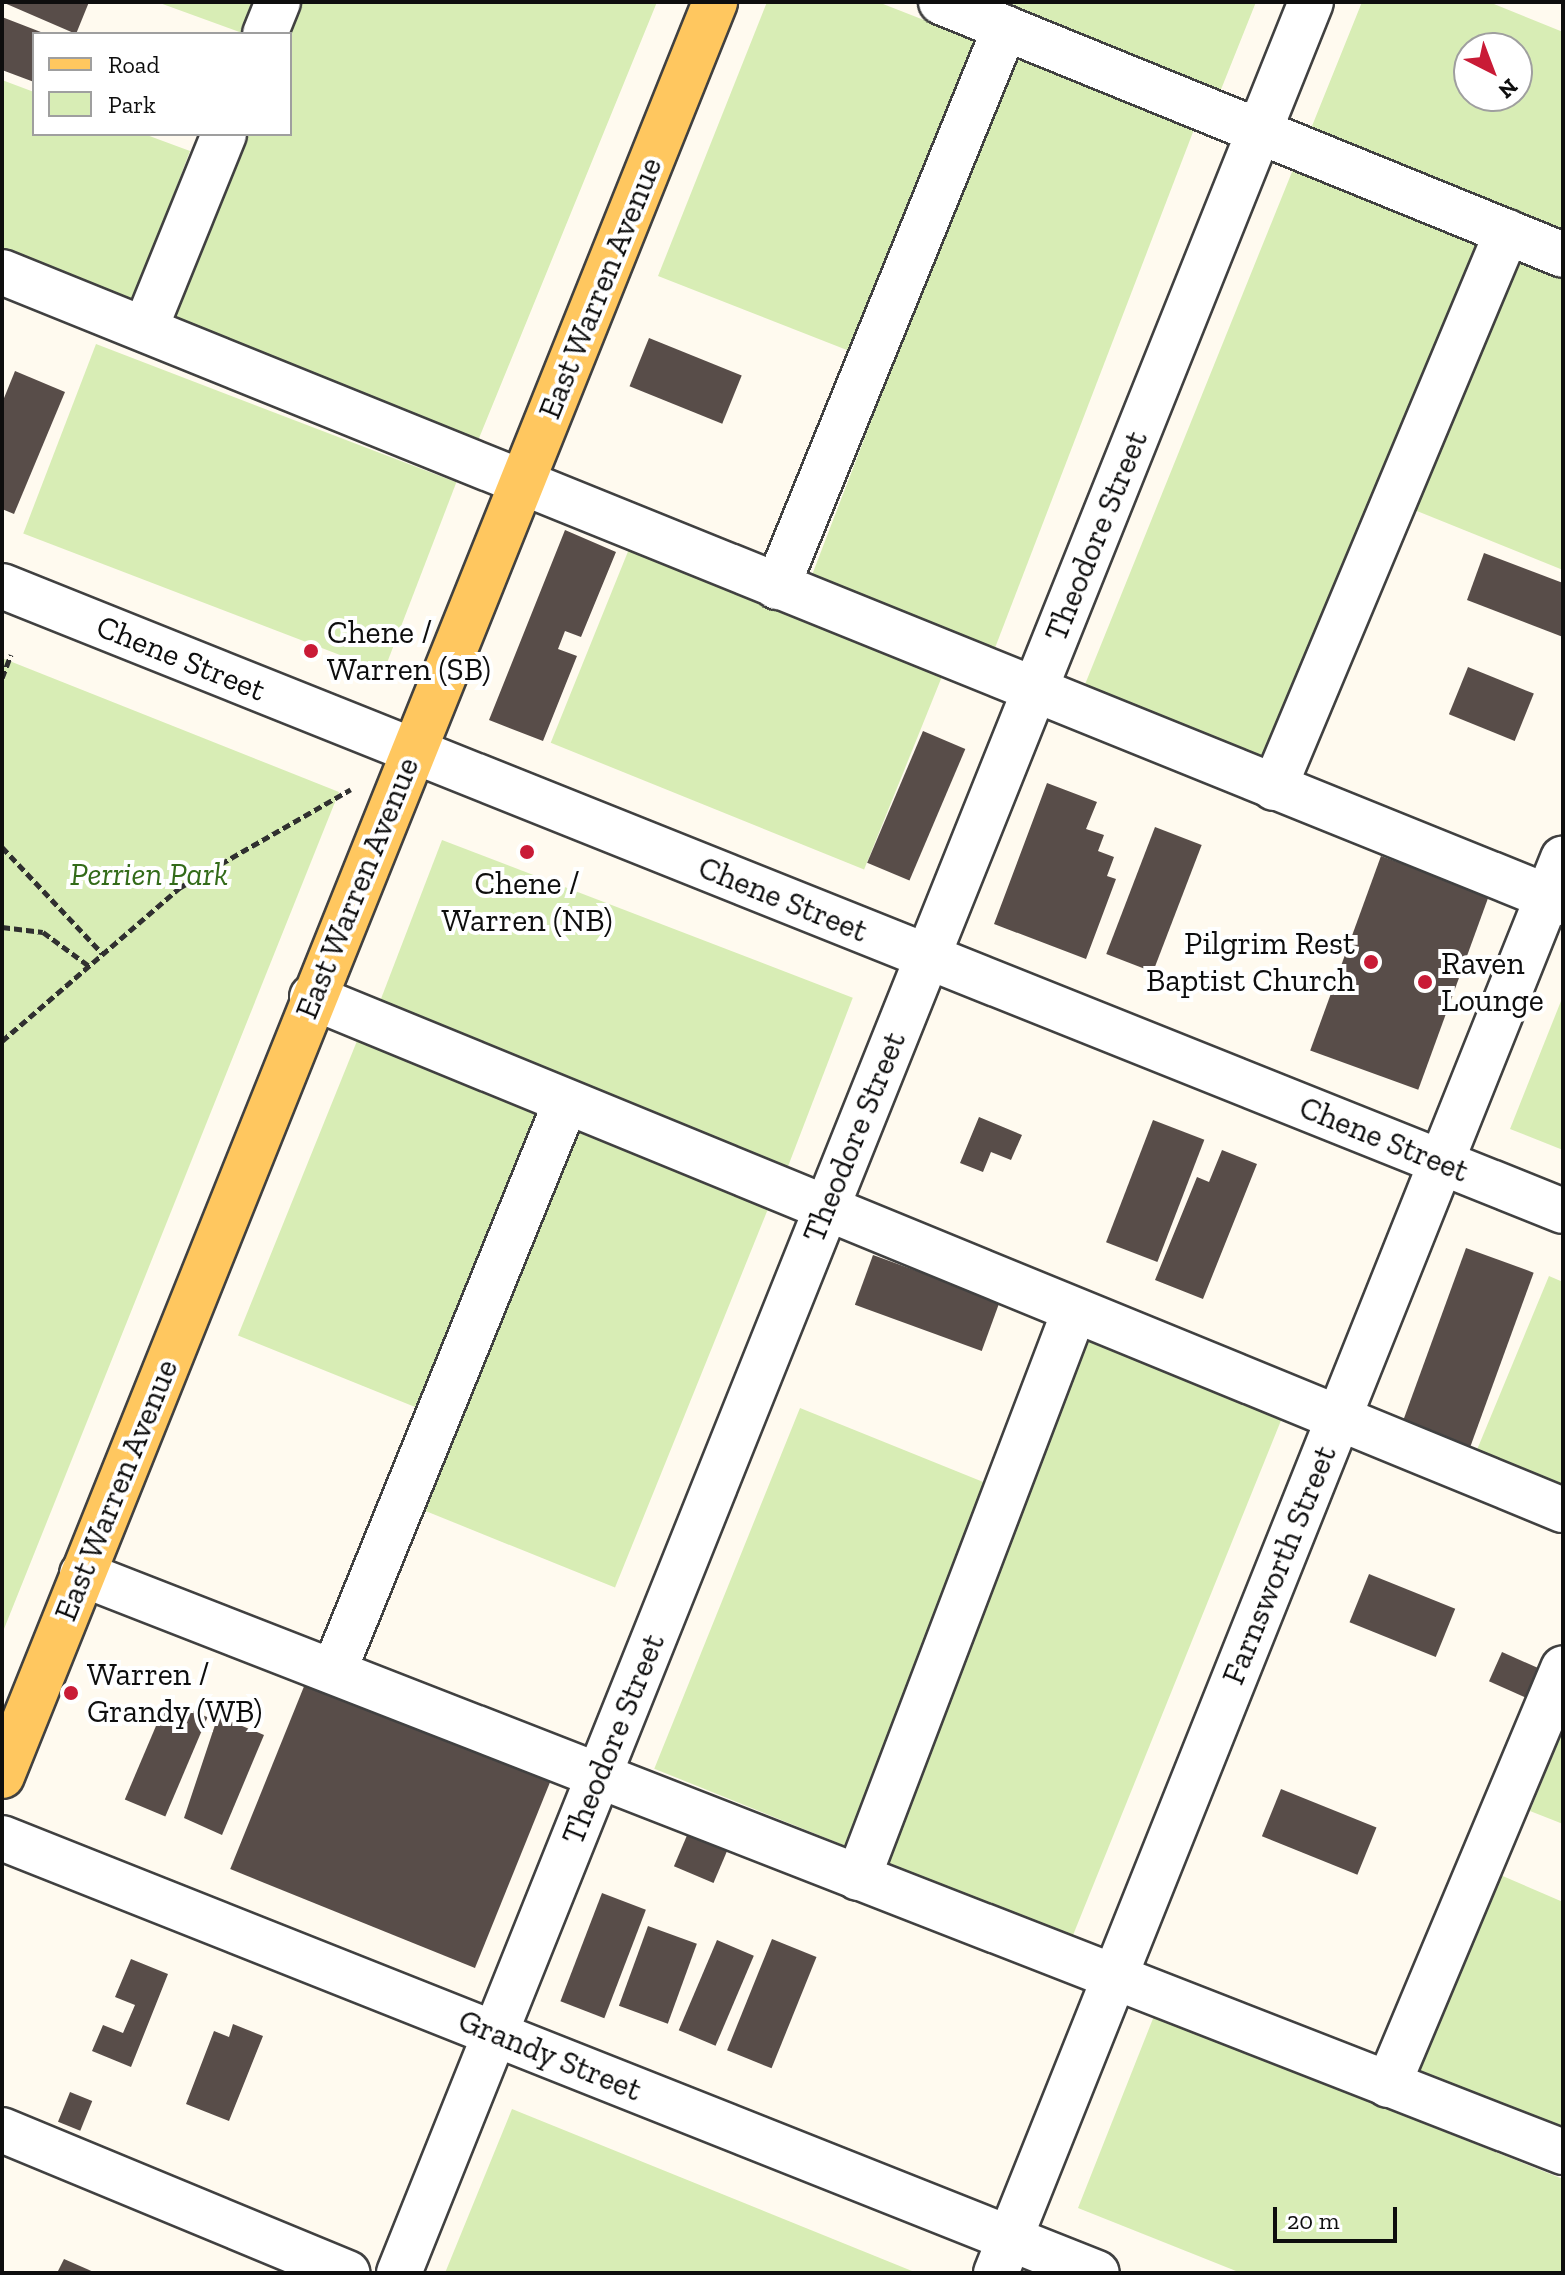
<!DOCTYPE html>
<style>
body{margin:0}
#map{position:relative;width:1565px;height:2275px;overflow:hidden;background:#fffaef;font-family:"Zilla Slab",serif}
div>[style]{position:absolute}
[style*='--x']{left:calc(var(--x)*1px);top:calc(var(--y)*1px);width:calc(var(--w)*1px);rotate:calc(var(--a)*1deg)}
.green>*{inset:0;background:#d8edb5;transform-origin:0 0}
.building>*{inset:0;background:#584d49;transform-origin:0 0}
.path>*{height:5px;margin-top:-2.5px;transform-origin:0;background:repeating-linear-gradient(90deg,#303030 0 8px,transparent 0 12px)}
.roads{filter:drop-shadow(2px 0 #414141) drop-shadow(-2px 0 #414141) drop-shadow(0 2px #414141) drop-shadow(0 -2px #414141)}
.minor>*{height:44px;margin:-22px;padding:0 22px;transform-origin:22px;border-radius:22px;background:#fff}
.major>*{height:44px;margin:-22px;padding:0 22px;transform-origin:22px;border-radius:22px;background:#ffc75f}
.dots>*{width:22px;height:22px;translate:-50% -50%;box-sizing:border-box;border:4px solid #fff;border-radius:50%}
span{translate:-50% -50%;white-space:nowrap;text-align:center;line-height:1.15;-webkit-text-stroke:8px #fff;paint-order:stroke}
.street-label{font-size:32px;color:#0e0e0e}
.poi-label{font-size:32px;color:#0e0e0e}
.left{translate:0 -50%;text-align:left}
.right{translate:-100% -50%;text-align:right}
.park-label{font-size:32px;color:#336b19;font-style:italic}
.frame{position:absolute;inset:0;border:4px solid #0e0e0e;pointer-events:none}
.legend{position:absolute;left:32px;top:32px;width:260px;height:104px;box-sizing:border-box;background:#fff;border:2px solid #9f9f9f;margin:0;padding:10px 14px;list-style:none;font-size:24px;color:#0e0e0e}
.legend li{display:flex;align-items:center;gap:16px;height:40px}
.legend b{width:40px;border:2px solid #9f9f9f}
.north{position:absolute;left:1453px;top:32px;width:80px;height:80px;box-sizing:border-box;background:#fff;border:2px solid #9f9f9f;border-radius:50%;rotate:138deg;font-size:22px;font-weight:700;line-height:32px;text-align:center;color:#0e0e0e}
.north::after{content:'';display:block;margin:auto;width:28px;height:36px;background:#c91b36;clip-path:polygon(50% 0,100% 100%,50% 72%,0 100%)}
.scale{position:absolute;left:1273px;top:2207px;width:124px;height:36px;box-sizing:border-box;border:4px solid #0e0e0e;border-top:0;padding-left:10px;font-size:24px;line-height:28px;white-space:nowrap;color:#0e0e0e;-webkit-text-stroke:6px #fff;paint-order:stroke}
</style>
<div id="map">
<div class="green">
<div style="clip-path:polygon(157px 2px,258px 2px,245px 34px)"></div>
<div style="clip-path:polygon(295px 2px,657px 2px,475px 448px,164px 322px,241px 134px,290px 134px,290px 34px,282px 34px)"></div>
<div style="clip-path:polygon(767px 2px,878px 2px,975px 40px,852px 352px,658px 276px)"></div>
<div style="clip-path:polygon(996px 2px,1256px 2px,1220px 92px)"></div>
<div style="clip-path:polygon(evenodd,1362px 2px,1489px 2px,1563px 32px,1563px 233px,1310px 131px,1362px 2px,1469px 48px,1517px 48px,1517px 96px,1469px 96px,1469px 48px)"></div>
<div style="left:1012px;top:54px;width:197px;height:565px;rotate:21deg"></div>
<div style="clip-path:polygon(2px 80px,34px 92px,34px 134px,144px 134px,190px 151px,131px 306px,2px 257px)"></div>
<div style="left:1294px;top:167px;width:202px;height:568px;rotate:22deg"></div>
<div style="clip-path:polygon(1510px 252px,1563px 273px,1563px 570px,1407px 507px)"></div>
<div style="left:96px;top:344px;width:386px;height:203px;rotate:21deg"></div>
<div style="left:629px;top:549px;width:338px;height:209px;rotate:22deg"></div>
<div style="clip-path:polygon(2px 658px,339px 792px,2px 1634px)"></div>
<div style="left:442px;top:840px;width:440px;height:183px;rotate:21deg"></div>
<div style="clip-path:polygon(1563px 996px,1563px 1150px,1510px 1129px)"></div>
<div style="left:359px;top:1036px;width:207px;height:323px;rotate:22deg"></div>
<div style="left:573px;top:1123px;width:213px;height:415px;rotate:22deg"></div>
<div style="clip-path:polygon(1549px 1276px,1563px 1282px,1563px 1494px,1474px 1457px)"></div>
<div style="left:1085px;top:1337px;width:213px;height:569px;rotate:22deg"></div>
<div style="left:800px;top:1408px;width:205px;height:389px;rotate:22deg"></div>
<div style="clip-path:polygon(1563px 1730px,1563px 1824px,1530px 1811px)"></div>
<div style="clip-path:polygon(1498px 1874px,1563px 1902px,1563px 2135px,1417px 2076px)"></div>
<div style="clip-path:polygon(1154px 2016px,1563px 2179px,1563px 2273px,1241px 2273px,1078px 2208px)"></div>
<div style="clip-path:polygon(512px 2109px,917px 2273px,445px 2273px)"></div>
</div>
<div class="building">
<div style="clip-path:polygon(2px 2px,89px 2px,76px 34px)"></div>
<div style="clip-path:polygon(2px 17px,46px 34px,34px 34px,34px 82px,2px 70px)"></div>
<div style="left:649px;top:338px;width:100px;height:52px;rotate:22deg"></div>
<div style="clip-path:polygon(15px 371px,65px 392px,14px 514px,2px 509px,2px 403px)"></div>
<div style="clip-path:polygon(565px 530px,616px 552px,581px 637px,565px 631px,558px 649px,577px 656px,543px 741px,489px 720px)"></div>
<div style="clip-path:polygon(1484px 553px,1563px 583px,1563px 637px,1467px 600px)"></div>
<div style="left:1468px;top:667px;width:71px;height:51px;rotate:22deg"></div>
<div style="left:923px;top:731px;width:46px;height:143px;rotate:23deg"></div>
<div style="clip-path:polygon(1047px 783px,1097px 802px,1086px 829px,1104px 835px,1098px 851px,1114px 857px,1107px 876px,1116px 879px,1086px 959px,994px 924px)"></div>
<div style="left:1155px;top:827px;width:50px;height:136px;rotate:21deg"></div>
<div style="left:1381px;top:856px;width:115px;height:207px;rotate:20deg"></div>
<div style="clip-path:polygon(979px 1117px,1022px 1135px,1011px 1160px,991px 1152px,983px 1172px,960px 1163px)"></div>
<div style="left:1153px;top:1120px;width:55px;height:131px;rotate:21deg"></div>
<div style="clip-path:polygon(1222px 1150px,1257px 1164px,1203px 1299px,1155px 1280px,1197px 1177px,1209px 1182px)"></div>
<div style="left:1466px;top:1248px;width:72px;height:189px;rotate:20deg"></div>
<div style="left:873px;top:1255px;width:135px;height:53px;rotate:20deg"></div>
<div style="left:1369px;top:1574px;width:93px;height:52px;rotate:22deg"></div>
<div style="left:1502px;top:1652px;width:42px;height:32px;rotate:24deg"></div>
<div style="left:307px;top:1679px;width:264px;height:205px;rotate:22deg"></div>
<div style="left:167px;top:1700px;width:44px;height:108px;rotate:23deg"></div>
<div style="clip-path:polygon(218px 1716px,264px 1735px,222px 1835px,184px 1818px)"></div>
<div style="left:1281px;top:1789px;width:103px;height:51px;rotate:22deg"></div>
<div style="left:688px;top:1833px;width:43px;height:36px;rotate:23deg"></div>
<div style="left:602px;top:1893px;width:47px;height:116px;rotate:21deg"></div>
<div style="left:648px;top:1926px;width:52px;height:85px;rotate:20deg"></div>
<div style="left:772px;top:1939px;width:48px;height:120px;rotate:22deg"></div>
<div style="left:717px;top:1940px;width:40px;height:98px;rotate:23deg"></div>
<div style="clip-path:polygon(131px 1959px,168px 1974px,131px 2067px,92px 2051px,103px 2025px,123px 2033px,135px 2005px,115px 1997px)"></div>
<div style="clip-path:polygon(233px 2024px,263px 2036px,229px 2121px,186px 2104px,214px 2031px,229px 2037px)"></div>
<div style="left:70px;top:2092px;width:24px;height:32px;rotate:22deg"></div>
<div style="clip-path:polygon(64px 2259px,96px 2273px,57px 2273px)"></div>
</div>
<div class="path">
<div style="--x:2;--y:678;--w:25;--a:-69"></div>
<div style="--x:2;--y:847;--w:146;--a:46.7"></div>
<div style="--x:2;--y:927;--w:41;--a:7"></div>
<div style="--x:43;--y:932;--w:56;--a:36.3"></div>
<div style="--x:2;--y:1041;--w:234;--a:-40.8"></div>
<div style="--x:179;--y:888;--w:198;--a:-29.9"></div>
</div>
<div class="roads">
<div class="minor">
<div style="--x:941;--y:2;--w:671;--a:22.13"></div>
<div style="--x:265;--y:34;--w:35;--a:-68"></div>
<div style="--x:2;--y:272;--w:1684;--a:22.01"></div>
<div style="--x:145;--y:329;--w:210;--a:-67.9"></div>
<div style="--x:2;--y:586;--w:1681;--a:21.82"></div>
<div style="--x:777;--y:587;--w:604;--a:-67.81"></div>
<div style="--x:1274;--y:788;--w:603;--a:-67.26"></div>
<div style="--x:312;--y:997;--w:1352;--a:22.3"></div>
<div style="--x:82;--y:1574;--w:1590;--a:21.32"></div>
<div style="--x:334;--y:1671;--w:612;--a:-67.83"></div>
<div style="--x:2;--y:1838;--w:1178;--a:21.67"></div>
<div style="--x:858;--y:1878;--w:606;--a:-69.11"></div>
<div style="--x:1388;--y:2085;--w:452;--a:-67.2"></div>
<div style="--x:2;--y:2130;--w:374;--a:22.5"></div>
<div style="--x:399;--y:2273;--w:2447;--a:-68.12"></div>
<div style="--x:996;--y:2273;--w:1524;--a:-68.16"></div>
</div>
<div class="major">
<div style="--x:2;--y:1776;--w:1912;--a:-68.1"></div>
</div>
</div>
<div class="dots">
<div style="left:311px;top:651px;background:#c91b36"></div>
<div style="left:527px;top:852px;background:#c91b36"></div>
<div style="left:1371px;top:962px;background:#c91b36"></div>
<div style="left:1425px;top:982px;background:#c91b36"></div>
<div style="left:71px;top:1693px;background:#c91b36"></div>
</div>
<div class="street-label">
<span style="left:600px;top:288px;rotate:-68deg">East Warren Avenue</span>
<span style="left:1096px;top:536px;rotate:-68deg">Theodore Street</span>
<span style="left:181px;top:658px;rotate:22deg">Chene Street</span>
<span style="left:357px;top:888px;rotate:-68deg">East Warren Avenue</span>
<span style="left:783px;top:899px;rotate:22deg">Chene Street</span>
<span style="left:854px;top:1137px;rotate:-68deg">Theodore Street</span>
<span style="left:1384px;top:1139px;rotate:22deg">Chene Street</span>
<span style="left:116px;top:1490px;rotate:-68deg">East Warren Avenue</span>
<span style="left:1279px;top:1565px;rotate:-68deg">Farnsworth Street</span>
<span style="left:613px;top:1739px;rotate:-68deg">Theodore Street</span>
<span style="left:550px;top:2055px;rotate:22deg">Grandy Street</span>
</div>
<div class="poi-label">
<span class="left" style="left:327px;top:651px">Chene /<br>Warren (SB)</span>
<span style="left:527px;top:902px">Chene /<br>Warren (NB)</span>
<span class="right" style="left:1355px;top:962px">Pilgrim Rest<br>Baptist Church</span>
<span class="left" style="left:1441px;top:982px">Raven<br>Lounge</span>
<span class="left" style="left:87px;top:1693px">Warren /<br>Grandy (WB)</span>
</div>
<div class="park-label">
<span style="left:149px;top:874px">Perrien Park</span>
</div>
<div class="frame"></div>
<ul class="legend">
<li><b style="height:10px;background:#ffc75f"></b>Road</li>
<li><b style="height:22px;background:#d8edb5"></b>Park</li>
</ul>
<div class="north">N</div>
<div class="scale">20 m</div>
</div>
